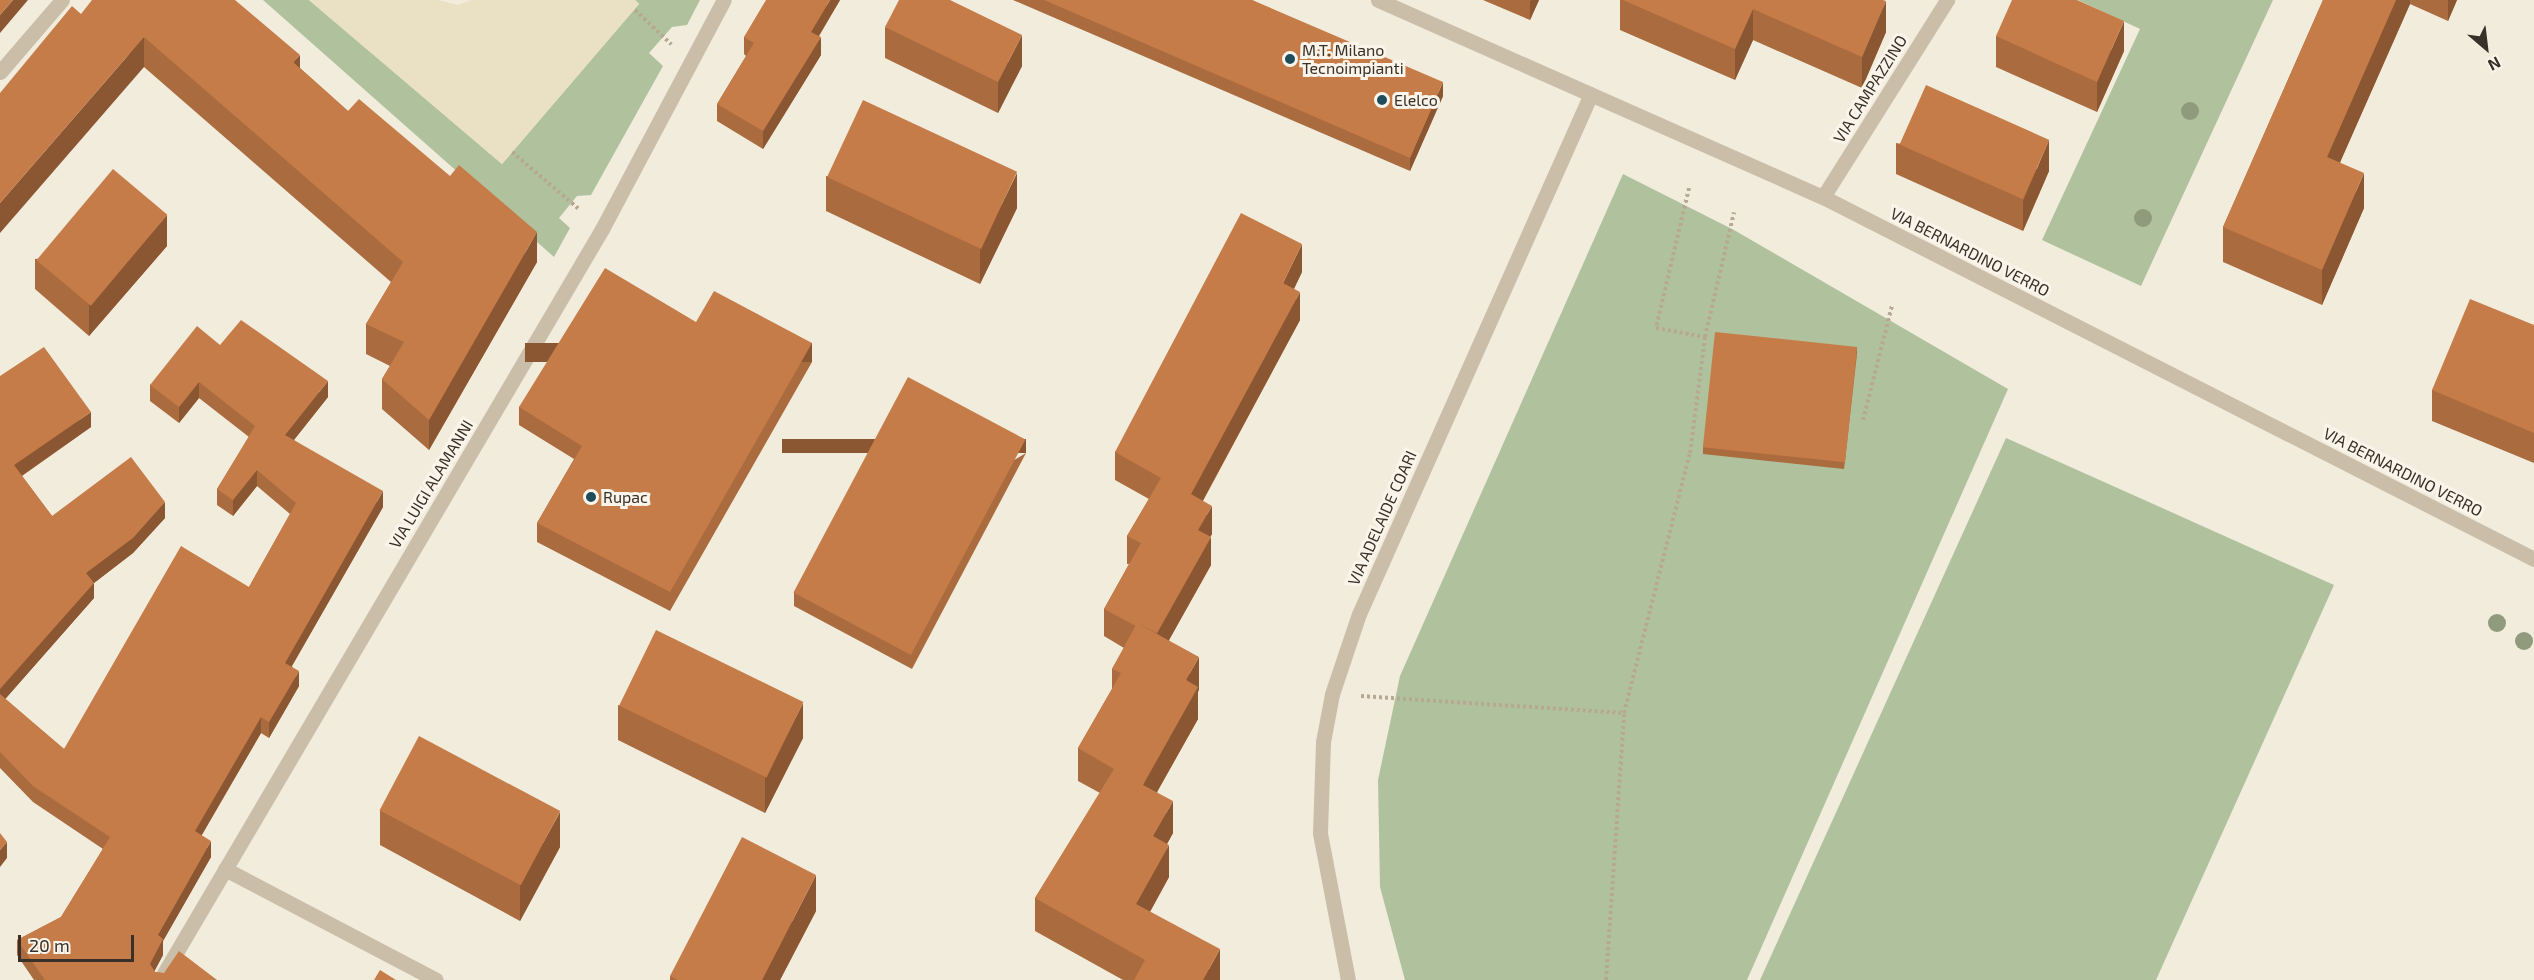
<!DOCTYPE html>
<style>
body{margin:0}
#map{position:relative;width:2534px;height:980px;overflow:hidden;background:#f2ecdd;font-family:"Exo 2",sans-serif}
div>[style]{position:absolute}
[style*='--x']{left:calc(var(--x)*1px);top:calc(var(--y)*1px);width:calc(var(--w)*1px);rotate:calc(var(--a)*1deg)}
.green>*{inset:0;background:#afc29d}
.plaza>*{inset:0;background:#eae0c4}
.path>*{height:4px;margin-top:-2px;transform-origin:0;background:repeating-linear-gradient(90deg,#b7a893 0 3px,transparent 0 6px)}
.lane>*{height:15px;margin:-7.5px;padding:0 7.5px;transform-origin:7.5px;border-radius:7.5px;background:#cbbea9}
.street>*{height:15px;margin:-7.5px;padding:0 7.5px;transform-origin:7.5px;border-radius:7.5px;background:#cbbea9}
.trees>*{width:18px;height:18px;margin:-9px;border-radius:50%;background:#909a7c}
.wall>*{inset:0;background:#aa6b3e}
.shaded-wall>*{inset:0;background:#8b5732;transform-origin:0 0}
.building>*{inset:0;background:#c67c48;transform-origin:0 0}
.dots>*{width:16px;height:16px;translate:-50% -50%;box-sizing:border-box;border:3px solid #faf5ea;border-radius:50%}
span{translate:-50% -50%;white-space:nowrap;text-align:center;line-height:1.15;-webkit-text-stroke:6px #faf5ea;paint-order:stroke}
.poi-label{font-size:16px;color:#383029}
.left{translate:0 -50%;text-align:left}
.street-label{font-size:16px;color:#383029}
.north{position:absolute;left:2456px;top:18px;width:60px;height:60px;-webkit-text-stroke:4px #faf5ea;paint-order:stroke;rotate:152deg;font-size:16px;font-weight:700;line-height:24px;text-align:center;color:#383029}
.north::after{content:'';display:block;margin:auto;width:21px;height:27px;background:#383029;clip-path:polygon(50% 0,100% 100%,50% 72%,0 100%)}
.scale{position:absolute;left:18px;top:935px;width:116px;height:27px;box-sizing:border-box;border:3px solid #383029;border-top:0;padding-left:8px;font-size:18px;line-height:21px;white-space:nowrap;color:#383029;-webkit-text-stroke:4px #faf5ea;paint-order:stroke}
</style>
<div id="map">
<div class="green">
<div style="clip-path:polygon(263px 0,309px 0,502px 164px,639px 4px,635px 0,700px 0,687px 25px,672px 27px,649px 53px,663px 66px,591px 195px,577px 196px,559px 218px,570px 228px,554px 257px)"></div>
<div style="clip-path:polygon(2078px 0,2273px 0,2141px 286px,2042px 240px,2140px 29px)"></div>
<div style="clip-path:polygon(1623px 174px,1734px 230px,2008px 389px,1747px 980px,1405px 980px,1380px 887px,1378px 780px,1400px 676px)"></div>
<div style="clip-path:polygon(2006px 438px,2334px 585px,2156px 980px,1760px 980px)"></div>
</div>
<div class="plaza">
<div style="clip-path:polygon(309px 0,438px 0,458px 5px,471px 0,635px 0,639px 4px,502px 164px)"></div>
</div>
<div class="path">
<div style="--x:635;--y:10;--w:50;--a:43.4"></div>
<div style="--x:512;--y:152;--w:89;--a:40.5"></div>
<div style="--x:1689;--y:188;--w:144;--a:103.3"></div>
<div style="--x:1656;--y:328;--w:50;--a:10.4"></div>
<div style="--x:1863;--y:420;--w:119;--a:-75.8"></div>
<div style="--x:1361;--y:696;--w:264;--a:3.7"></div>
<div style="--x:1606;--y:980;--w:268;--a:-86.1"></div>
<div style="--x:1624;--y:713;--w:268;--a:-75.8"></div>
<div style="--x:1690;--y:453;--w:117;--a:-82.6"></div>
<div style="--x:1705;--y:337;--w:128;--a:-76.9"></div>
</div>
<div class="lane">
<div style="--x:225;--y:869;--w:238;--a:27.7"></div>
</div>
<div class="street">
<div style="--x:1378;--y:0;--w:487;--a:23.9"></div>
<div style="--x:1823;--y:197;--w:798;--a:26.98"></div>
<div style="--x:0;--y:72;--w:95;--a:-49.3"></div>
<div style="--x:1823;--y:197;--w:233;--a:-57.8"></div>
<div style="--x:160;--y:980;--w:871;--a:-59.52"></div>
<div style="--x:602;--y:229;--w:259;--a:-62"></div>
<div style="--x:1348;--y:980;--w:150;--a:-100.8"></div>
<div style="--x:1320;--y:833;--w:91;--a:-88.1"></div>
<div style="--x:1323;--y:742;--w:49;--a:-79.4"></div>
<div style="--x:1332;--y:694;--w:84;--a:-71.4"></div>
<div style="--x:1359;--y:614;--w:569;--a:-65.96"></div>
</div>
<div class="trees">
<div style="left:2190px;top:111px"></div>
<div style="left:2143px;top:218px"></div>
<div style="left:2497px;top:623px"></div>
<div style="left:2524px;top:641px"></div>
</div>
<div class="wall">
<div style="clip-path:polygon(840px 0,819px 36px,821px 55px,763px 149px,717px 121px,717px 104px,746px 56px,744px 54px,744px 37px)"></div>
<div style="clip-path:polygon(1013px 0,1252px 0,1443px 96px,1410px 171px)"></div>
<div style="clip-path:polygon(1483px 0,1539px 0,1530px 20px)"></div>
<div style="clip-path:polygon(1620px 0,1883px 0,1886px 32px,1862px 88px,1753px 40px,1735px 80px,1620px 30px)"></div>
<div style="clip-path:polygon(2323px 0,2457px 0,2448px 21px,2410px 4px,2340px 162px,2364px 208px,2322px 305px,2223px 262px,2223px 227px)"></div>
<div style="clip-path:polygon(81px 14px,300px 68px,348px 111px,537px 262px,429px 450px,382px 409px,382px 379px,390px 366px,366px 354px,366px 324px,391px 282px,144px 67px)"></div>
<div style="clip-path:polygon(885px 27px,1022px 66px,998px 113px,885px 58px)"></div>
<div style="clip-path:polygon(1996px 36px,2124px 51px,2097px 112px,1996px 67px)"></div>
<div style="clip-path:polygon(1896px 143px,2049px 171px,2023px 231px,1896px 174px)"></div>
<div style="clip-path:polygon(826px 176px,1017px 208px,980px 284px,826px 211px)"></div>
<div style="clip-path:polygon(167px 246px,89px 336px,35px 289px,35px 259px)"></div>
<div style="clip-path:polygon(1302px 272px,1294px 289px,1300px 320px,1203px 501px,1212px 534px,1210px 537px,1211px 565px,1169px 640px,1199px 689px,1198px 692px,1198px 719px,1157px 792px,1173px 833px,1167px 844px,1169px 877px,1150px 912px,1220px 980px,1123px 980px,1035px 931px,1035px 898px,1100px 793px,1078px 781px,1078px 748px,1112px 689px,1112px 669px,1124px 648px,1104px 636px,1104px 609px,1129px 564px,1127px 564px,1127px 536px,1149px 499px,1115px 480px,1115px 452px)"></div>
<div style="clip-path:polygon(696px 322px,812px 362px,670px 611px,537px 542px,537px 523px,574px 459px,519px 425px,519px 407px)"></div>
<div style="clip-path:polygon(2534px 325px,2534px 463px,2432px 421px,2432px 390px)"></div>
<div style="clip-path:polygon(220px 345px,328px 397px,294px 440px,383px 507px,292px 666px,299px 686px,269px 738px,261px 733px,201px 835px,211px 857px,163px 941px,163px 955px,154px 972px,217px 980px,34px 980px,17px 955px,17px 940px,61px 917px,103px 849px,33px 802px,0 768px,0 376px,91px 427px,22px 476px,52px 516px,165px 518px,133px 553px,94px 583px,94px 598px,5px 699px,64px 749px,249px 587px,290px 514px,257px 486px,233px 516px,217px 505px,217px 489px,249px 437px,199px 398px,179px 423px,150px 401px,150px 385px)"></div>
<div style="clip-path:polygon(1857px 354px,1844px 469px,1703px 454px,1703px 447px)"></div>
<div style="clip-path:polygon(1026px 453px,912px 669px,794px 606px,794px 593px)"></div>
<div style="clip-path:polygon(618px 705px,803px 738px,765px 813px,618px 740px)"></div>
<div style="clip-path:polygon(380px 810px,560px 847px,520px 921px,380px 845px)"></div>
<div style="clip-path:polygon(816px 911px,780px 980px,670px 980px,670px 976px)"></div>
</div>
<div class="shaded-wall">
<div style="clip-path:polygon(13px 0,28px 0,0 33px,0 15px)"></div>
<div style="clip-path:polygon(830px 0,840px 0,811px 49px,811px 32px)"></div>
<div style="clip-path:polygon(1531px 0,1539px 0,1530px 20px,1530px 2px)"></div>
<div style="clip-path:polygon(2396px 0,2410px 0,2410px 4px,2327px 192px,2327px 157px)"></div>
<div style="clip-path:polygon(2448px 0,2457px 0,2448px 21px)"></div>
<div style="clip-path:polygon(1886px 1px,1886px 32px,1862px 88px,1862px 57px)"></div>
<div style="clip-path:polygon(1753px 9px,1753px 40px,1735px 80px,1735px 49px)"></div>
<div style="clip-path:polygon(2124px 21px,2124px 51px,2097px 112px,2097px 82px)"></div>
<div style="clip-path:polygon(1022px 35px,1022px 66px,998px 113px,998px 82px)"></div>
<div style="clip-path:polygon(144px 37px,144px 67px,0 233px,0 203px)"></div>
<div style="clip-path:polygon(821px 37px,821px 55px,763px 149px,763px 131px)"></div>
<div style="clip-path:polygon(300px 55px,300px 85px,293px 62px)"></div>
<div style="clip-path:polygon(1443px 82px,1443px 96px,1410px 171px,1410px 158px)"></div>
<div style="clip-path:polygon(2049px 140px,2049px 171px,2023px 231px,2023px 201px)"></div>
<div style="clip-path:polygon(1017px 173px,1017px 208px,980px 284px,980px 249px)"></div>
<div style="clip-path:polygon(2364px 173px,2364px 208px,2322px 305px,2322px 270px)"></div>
<div style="clip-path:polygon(167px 215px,167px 246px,89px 336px,89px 305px)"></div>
<div style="clip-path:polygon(537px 232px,537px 262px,429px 450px,429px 420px)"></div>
<div style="clip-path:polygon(1302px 244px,1302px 272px,1283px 311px,1283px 283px)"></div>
<div style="clip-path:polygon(1300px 292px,1300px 320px,1191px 522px,1191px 494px)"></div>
<div style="left:812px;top:343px;width:19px;height:287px;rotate:90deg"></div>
<div style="left:1857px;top:347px;width:7px;height:116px;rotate:90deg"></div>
<div style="clip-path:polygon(328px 381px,328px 397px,285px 451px,285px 435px)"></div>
<div style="clip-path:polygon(199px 382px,199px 398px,179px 423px,179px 407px)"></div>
<div style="clip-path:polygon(91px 412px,91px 427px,14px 481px,14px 465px)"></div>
<div style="left:1026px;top:439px;width:14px;height:244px;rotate:90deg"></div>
<div style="clip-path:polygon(257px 470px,257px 486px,233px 516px,233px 500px)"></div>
<div style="clip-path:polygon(383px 491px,383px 507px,285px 678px,285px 663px)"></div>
<div style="clip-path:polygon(165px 502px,165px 518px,133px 553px,94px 583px,94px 598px,0 705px,0 689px,86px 573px)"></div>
<div style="clip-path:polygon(1212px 506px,1212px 534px,1198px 558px,1198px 530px)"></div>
<div style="clip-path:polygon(1211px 537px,1211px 565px,1155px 665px,1155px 637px)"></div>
<div style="clip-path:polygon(1199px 657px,1199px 689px,1198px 692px,1198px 719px,1143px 817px,1143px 785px,1186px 680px)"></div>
<div style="clip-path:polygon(299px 671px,299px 686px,269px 738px,269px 722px)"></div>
<div style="clip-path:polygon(803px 703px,803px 738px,765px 813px,765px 778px)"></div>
<div style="clip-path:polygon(261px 717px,261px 733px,195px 847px,195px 831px)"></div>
<div style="clip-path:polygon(1173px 801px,1173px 833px,1153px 869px,1153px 836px)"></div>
<div style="clip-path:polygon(560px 812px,560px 847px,520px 921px,520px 885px)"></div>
<div style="clip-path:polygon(211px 841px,211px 857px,163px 941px,163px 955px,150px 979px,150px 964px,158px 935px)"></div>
<div style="clip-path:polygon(7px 842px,7px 858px,0 867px,0 850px)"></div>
<div style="clip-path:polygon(1169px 845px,1169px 877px,1136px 937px,1136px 904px)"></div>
<div style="clip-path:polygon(816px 875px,816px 911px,780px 980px,762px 980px)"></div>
<div style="clip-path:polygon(1220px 949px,1220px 980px,1203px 980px)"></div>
</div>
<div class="building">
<div style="clip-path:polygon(0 0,13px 0,0 15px)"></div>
<div style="clip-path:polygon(92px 0,235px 0,300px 55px,293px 62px,348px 111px,359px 99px,450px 176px,459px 165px,537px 232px,429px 420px,382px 379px,404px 342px,366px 324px,403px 262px,144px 37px,0 203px,0 93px,72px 6px,81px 14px)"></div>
<div style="clip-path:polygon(766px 0,830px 0,811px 32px,821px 37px,763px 131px,717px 104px,754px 43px,744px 37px)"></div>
<div style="clip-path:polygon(899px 0,950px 0,1022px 35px,998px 82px,885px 27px)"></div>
<div style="clip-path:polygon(1044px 0,1252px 0,1443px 82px,1410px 158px)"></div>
<div style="clip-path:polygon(1623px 0,1883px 0,1886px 1px,1862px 57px,1753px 9px,1735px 49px)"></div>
<div style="clip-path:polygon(2012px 0,2077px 0,2124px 21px,2097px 82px,1996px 36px)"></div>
<div style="clip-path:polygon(2323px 0,2396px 0,2327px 157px,2364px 173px,2322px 270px,2223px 227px)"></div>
<div style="left:1926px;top:85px;width:135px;height:65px;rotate:24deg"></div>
<div style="left:863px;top:100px;width:170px;height:85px;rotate:25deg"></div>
<div style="left:113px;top:169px;width:71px;height:119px;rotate:40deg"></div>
<div style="clip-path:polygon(1241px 213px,1302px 244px,1283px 283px,1300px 292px,1191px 494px,1212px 506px,1198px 530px,1211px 537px,1157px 633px,1137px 623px,1136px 626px,1104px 609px,1141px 543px,1127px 536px,1161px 478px,1115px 452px)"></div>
<div style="clip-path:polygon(605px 268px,696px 322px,714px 291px,812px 343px,670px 592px,537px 523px,582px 446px,519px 407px)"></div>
<div style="clip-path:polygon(2470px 299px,2534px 325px,2534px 433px,2432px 390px)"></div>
<div style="clip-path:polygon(241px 320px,328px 381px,285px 435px,383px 491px,285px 663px,299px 671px,269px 722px,261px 717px,195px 831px,211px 841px,158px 935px,163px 939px,150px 964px,155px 972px,164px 973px,179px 951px,217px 980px,45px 980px,17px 940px,61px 917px,110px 837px,33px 786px,0 752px,0 694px,64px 749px,181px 546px,249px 587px,296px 503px,257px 470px,233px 500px,217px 489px,255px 426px,199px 382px,179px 407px,150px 385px,197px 326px,220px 345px)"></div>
<div style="left:1715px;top:332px;width:143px;height:116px;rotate:6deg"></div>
<div style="clip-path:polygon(44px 347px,91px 412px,14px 465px,52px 516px,131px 457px,165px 502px,133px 538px,86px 573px,94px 583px,0 689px,0 376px)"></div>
<div style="left:908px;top:377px;width:133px;height:244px;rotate:28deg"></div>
<div style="clip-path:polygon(1137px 623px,1199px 657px,1186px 680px,1198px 687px,1143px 785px,1173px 801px,1153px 836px,1169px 845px,1136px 904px,1220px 949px,1203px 980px,1134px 980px,1145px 960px,1035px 898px,1114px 769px,1078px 748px,1121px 673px,1112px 669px)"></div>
<div style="left:656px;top:630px;width:164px;height:84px;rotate:26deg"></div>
<div style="left:419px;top:736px;width:160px;height:84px;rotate:28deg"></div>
<div style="clip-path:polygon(0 833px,7px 842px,0 850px)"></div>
<div style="clip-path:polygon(742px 837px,816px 875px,762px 980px,678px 980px,670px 976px)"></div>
<div style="clip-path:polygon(380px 970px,396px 980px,374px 980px)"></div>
</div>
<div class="dots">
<div style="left:1290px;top:59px;background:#1e4c5a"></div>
<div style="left:1382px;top:100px;background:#1e4c5a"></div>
<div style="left:591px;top:497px;background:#1e4c5a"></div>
</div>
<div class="poi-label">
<span class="left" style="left:1302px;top:59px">M.T. Milano<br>Tecnoimpianti</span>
<span class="left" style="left:1394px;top:100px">Elelco</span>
<span class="left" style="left:603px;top:497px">Rupac</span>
</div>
<div class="street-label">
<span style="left:1870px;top:89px;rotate:-58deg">VIA CAMPAZZINO</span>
<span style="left:1970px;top:252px;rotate:27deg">VIA BERNARDINO VERRO</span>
<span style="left:2403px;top:472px;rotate:27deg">VIA BERNARDINO VERRO</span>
<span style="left:431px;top:484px;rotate:-59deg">VIA LUIGI ALAMANNI</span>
<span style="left:1382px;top:518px;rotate:-66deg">VIA ADELAIDE COARI</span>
</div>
<div class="north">N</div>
<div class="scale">20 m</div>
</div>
